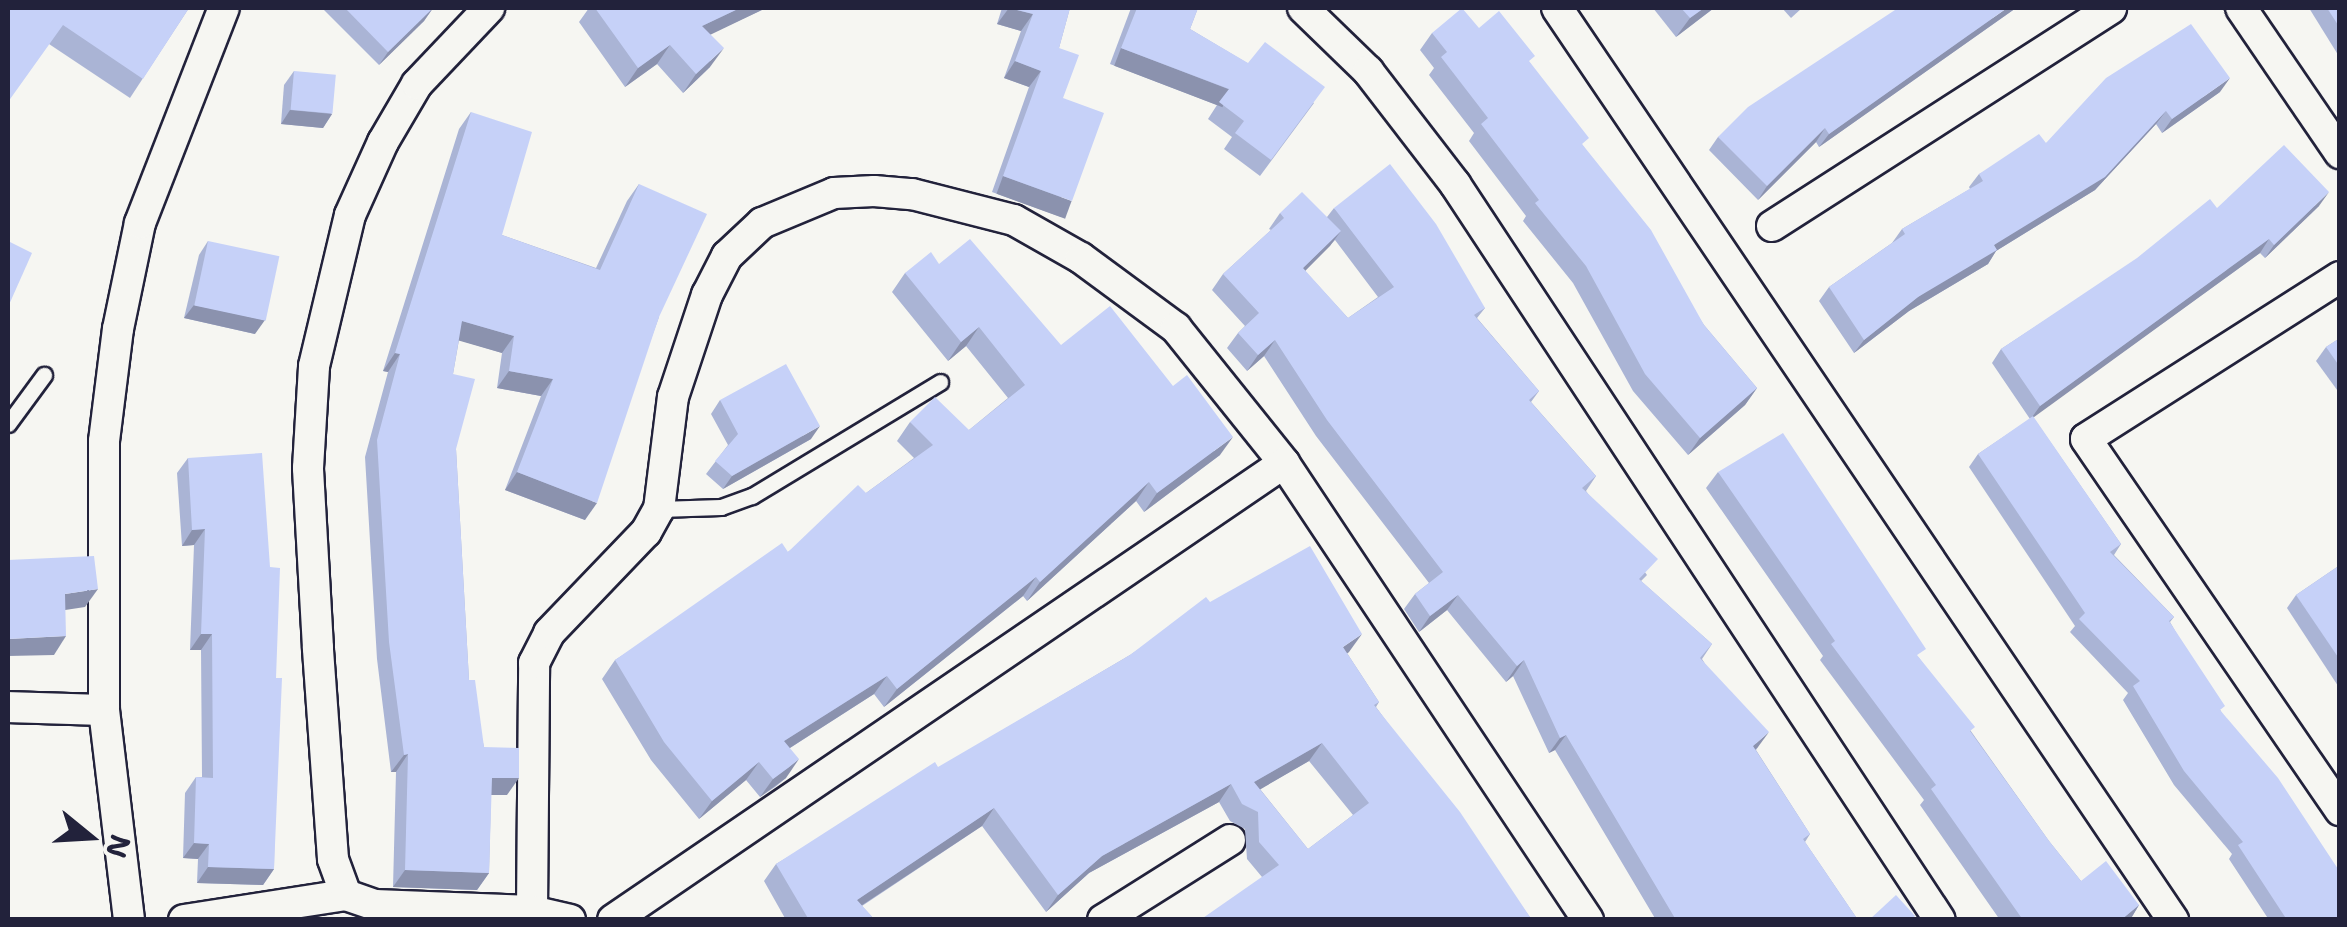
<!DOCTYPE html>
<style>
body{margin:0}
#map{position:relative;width:2347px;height:927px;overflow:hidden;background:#f6f6f2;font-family:"Shantell Sans",sans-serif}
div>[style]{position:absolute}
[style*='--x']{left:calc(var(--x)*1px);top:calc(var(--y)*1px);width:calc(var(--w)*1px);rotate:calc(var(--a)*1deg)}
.roads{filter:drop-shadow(2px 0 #22223b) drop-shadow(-2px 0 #22223b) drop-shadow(0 2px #22223b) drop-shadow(0 -2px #22223b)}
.lane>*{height:15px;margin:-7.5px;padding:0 7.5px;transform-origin:7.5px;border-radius:7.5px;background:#f6f6f2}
.street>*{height:30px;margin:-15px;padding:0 15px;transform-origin:15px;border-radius:15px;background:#f6f6f2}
.wall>*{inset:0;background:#aab4d5}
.shaded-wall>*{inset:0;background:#8b92ae;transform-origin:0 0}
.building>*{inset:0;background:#c6d1f8;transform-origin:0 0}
span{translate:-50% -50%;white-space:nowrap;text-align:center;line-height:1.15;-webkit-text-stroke:9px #f6f6f2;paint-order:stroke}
.frame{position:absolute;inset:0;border:10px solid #22223b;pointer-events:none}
.north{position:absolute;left:40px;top:787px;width:100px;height:100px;-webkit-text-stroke:8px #f6f6f2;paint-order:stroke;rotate:108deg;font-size:28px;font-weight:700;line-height:40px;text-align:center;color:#22223b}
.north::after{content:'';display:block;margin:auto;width:35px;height:45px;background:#22223b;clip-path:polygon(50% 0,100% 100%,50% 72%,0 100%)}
</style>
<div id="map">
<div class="roads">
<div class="lane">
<div style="--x:8;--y:424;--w:61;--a:-53.7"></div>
<div style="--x:659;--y:509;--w:62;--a:-1.8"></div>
<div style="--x:721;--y:507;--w:33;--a:-20"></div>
<div style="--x:752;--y:496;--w:220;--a:-31.2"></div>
</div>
<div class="street">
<div style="--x:1303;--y:8;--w:91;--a:44.1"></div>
<div style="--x:1368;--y:71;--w:143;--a:52.4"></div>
<div style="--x:1455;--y:184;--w:881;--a:56.62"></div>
<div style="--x:1557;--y:8;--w:1101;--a:55.96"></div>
<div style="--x:2241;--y:8;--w:176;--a:55.7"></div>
<div style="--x:1772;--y:226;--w:403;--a:-32.7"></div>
<div style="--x:2340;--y:277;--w:301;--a:147.5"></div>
<div style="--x:2086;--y:439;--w:450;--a:55.6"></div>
<div style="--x:8;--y:707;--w:96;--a:1.8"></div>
<div style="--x:104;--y:710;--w:211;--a:83.2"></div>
<div style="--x:104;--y:710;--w:269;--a:-90"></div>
<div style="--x:104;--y:441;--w:113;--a:-82.9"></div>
<div style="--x:118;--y:329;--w:108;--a:-78.3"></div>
<div style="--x:140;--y:223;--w:231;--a:-68.7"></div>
<div style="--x:346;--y:895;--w:38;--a:-110"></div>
<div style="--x:333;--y:859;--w:212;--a:-94.1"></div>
<div style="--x:318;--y:648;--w:180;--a:-93.2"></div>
<div style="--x:308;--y:468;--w:102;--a:-86.6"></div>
<div style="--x:314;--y:366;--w:155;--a:-76.6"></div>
<div style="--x:350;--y:215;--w:80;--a:-65.7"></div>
<div style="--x:383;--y:142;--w:67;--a:-59.6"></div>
<div style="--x:417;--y:84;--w:105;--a:-46.5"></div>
<div style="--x:532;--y:911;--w:248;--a:-89.5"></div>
<div style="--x:534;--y:663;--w:34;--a:-63"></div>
<div style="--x:549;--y:633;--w:140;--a:-46.2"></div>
<div style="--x:646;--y:532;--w:26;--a:-61"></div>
<div style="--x:659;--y:509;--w:113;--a:-82.9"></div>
<div style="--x:673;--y:397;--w:108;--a:-71.6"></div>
<div style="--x:707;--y:295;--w:44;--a:-62.9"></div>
<div style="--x:727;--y:256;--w:48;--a:-43.3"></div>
<div style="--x:762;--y:223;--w:78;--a:-22.6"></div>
<div style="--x:834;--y:193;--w:40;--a:-2.9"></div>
<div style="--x:874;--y:191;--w:38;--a:5"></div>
<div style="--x:912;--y:194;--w:105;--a:14.3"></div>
<div style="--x:1014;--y:220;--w:77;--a:29.6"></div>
<div style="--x:1081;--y:258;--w:118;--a:36.4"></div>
<div style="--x:1176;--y:328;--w:173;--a:51.3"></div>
<div style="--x:1284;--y:463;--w:549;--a:56.37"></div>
<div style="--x:184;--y:920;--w:164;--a:-8.8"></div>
<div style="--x:346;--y:895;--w:31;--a:19"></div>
<div style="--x:375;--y:905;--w:157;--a:2.2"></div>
<div style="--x:532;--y:911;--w:39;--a:13"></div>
<div style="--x:613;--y:920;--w:812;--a:-34.26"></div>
<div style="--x:1103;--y:920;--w:150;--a:-32.2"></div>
</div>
</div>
<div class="wall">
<div style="clip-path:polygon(8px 8px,189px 8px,130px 98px,49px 44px)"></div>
<div style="clip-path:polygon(322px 8px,433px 8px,424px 21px,379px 65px)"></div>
<div style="clip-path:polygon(589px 8px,766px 8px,710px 34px,710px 67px,683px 93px,657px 64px,625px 87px,579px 22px)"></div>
<div style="clip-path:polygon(1002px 8px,1070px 8px,1059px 48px,1063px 98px,1061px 217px,992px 192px,1029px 87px,1004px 78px,1021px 31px,997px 24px)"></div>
<div style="clip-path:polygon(1131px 8px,1198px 8px,1190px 29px,1314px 103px,1260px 176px,1224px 149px,1232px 137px,1208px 119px,1217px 105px,1110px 64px)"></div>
<div style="clip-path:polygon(1653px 8px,1714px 8px,1676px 37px)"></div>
<div style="clip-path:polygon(1782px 8px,1802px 8px,1791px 18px)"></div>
<div style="clip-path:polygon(2016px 8px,1819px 147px,1816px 142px,1758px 200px,1709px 150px,1718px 137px)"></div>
<div style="clip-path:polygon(2309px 8px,2340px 8px,2340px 58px)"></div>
<div style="clip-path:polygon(1479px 28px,1530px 63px,1583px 146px,1704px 325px,1757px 388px,1745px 405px,1688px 455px,1633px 391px,1573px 283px,1523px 221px,1526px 216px,1469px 141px,1474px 133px,1429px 75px,1434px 68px,1420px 50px,1432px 33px)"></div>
<div style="clip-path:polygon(294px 71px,332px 114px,323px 128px,281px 124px,284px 85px)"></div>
<div style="clip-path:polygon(2220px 92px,2162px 133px,2156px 124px,2095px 190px,1996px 251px,1988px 264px,1909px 311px,1854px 353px,1819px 301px,1829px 287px,1892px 243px,1902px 229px,1970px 189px,1969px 187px,1979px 174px,2046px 143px)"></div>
<div style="clip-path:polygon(471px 112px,502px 235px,596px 268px,627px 201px,639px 184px,659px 317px,585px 520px,505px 490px,541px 396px,497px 388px,502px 353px,459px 340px,453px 374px,456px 449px,469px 680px,484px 747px,507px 795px,491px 795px,489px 873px,477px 890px,393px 887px,396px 772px,391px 772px,377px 659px,365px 457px,388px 372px,383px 371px,459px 129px)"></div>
<div style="clip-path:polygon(2319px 206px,2265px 258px,2260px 253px,2033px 417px,2121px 544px,2114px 555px,2174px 617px,2170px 622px,2340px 920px,2269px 920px,2229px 859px,2232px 854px,2174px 785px,2123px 700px,2128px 693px,2070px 632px,2075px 626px,1969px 467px,1978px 454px,2030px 419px,1992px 363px,2001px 349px,2217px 208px)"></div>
<div style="clip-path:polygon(evenodd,1334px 208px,1485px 308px,1477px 318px,1539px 391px,1531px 402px,1596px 476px,1586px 491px,1647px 575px,1641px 581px,1712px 644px,1702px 659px,1758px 747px,1756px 750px,1810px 834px,1805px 842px,1858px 920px,1656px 920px,1555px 750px,1549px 753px,1513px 676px,1506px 682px,1447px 610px,1419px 632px,1404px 609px,1415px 594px,1429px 583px,1316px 436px,1264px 356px,1247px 371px,1227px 348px,1238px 333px,1245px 326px,1212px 290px,1223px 274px,1271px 230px,1269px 229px,1280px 213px,1327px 217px,1334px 208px,1335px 240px,1378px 297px,1348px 318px,1305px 271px,1335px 240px)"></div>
<div style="clip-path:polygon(208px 241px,255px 334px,184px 318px,199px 255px)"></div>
<div style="clip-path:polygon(939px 264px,1220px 455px,1144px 512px,1136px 501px,1027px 601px,1023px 596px,884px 707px,874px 694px,790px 748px,786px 778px,775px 787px,760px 797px,746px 780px,699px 819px,651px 760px,602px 679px,615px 660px,788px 552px,866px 493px,914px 458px,897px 441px,910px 422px,969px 430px,1008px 398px,966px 346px,948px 361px,892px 292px,905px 273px)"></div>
<div style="clip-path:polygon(2340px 338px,2340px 394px,2316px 361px,2326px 347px)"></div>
<div style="clip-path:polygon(720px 400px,811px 439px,723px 489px,706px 474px,728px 445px,711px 414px)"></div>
<div style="clip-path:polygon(188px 458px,276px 678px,274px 869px,263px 885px,197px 883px,198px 859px,183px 858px,185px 793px,196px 777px,202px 777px,201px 650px,190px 650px,194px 545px,182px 546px,177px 473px)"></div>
<div style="clip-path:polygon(1718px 472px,1919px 658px,2049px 841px,2081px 881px,2139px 905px,2130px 920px,2000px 920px,1920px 805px,1924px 800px,1820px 660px,1823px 656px,1706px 488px)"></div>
<div style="clip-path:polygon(2340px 565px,2340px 689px,2287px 608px,2296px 595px)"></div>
<div style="clip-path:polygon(evenodd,1210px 602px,1349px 652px,1347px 653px,1379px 702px,1376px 707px,1532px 920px,1262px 877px,1247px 859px,1245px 829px,1230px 821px,1219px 802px,1089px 873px,1046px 912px,982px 826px,862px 906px,875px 920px,786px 920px,764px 881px,776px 864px,1130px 655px,1210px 602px,1309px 761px,1353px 815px,1308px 849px,1260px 789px,1309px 761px)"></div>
</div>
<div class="shaded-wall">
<div style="clip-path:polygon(433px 8px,424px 21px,379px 65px,388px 52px)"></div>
<div style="clip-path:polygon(740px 8px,766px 8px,689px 45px,702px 26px)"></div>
<div style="clip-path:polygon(1009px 8px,1033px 14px,1021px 31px,997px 24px)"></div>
<div style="clip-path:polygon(1704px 8px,1714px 8px,1676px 37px,1690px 18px)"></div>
<div style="clip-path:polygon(2007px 8px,2016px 8px,1819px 147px,1829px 134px)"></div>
<div style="clip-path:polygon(670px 45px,657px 64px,625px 87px,638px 68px)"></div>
<div style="clip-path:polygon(724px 48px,710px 67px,683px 93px,696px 74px)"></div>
<div style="left:1121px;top:48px;width:116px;height:19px;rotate:21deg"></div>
<div style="clip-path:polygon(1015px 61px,1041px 71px,1029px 87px,1004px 78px)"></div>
<div style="clip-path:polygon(2230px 78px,2220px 92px,2162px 133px,2172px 119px)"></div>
<div style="clip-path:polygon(290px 110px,332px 114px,323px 128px,281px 124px)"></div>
<div style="clip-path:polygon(2166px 111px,2156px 124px,2095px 190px,1996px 251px,1988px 264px,1909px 311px,1854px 353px,1864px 340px,1918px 297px,1994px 245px)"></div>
<div style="clip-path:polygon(1825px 128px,1816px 142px,1758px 200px,1767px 186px)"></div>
<div style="left:1003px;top:176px;width:73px;height:19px;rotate:20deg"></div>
<div style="clip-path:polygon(2329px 192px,2319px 206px,2265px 258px,2274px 245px)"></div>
<div style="clip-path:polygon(1341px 231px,1330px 246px,1292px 284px,1303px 268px)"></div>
<div style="clip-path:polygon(2269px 239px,2260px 253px,2030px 420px,2040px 406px)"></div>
<div style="clip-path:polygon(194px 305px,265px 320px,255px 334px,184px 318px)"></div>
<div style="clip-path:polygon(462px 321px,514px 336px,502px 353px,450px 338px)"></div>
<div style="clip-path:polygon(979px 327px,966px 346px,948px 361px,961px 342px)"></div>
<div style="clip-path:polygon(1275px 340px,1264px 356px,1247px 371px,1258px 355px)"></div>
<div style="clip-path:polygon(395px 353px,400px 354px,388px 372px,383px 371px)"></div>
<div style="clip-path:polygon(509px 371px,553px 379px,541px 396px,497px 388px)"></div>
<div style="clip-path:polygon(1757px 388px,1745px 405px,1688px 455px,1700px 438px)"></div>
<div style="clip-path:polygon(820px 426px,811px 439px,723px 489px,732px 476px)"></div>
<div style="clip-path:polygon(1233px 437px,1220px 455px,1144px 512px,1157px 493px)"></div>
<div style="clip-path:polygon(517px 472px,597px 503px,585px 520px,505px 490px)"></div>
<div style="clip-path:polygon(1149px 482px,1136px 501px,1027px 601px,1040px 582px)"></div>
<div style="clip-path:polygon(205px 529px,194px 545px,182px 546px,192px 530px)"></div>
<div style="clip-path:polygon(1036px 577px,1023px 596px,884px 707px,897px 689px)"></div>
<div style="clip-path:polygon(98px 589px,85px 607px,52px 612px,65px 594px)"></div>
<div style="clip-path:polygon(1458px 595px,1447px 610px,1419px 632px,1430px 616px)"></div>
<div style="clip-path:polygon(201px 634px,212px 634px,201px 650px,190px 650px)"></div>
<div style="clip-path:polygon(1362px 634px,1349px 652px,1331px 665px,1343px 647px)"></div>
<div style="clip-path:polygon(66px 636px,54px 655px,8px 656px,8px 639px)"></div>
<div style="clip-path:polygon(1524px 660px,1513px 676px,1506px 682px,1517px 666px)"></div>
<div style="clip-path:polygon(887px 676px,874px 694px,771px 760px,784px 741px)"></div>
<div style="clip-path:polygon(1769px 732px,1758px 747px,1742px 762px,1753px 746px)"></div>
<div style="clip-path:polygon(1566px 735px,1555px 750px,1549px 753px,1560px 738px)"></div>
<div style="clip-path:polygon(1322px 743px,1309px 761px,1242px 800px,1254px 782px)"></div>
<div style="clip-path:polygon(408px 754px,396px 772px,391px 772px,404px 755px)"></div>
<div style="clip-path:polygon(799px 759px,786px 778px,760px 797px,773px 779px)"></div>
<div style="clip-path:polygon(759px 762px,746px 780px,699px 819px,712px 801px)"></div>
<div style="clip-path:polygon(492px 778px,519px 778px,507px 795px,480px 795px)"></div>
<div style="clip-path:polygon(1231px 784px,1219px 802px,1089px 873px,1046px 912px,1058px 895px,1102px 856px)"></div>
<div style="clip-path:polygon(994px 808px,982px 826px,844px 917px,857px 900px)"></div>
<div style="clip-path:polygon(194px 843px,209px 844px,198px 859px,183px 858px)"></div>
<div style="clip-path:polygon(208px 867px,274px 869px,263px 885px,197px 883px)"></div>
<div style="clip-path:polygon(405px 870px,489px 873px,477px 890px,393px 887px)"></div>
<div style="clip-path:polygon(2139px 905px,2130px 920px,2121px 920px)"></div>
</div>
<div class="building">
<div style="clip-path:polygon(8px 8px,189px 8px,143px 79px,63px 25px,8px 102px)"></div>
<div style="clip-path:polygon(345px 8px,433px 8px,388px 52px)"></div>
<div style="clip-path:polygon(595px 8px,740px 8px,702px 26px,724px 48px,696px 74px,670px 45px,638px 68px)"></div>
<div style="clip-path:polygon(1009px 8px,1070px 8px,1059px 48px,1079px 55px,1063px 98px,1104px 113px,1072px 201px,1003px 176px,1041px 71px,1015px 61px,1033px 14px)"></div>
<div style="clip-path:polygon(1137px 8px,1198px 8px,1190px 29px,1248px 63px,1265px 42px,1325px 87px,1271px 160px,1235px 133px,1244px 121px,1219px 102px,1229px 89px,1121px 48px)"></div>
<div style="clip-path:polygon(1462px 8px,1479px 28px,1499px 11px,1535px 56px,1529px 61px,1589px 138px,1582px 144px,1651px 230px,1704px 325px,1757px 388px,1700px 438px,1645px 374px,1586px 266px,1535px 203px,1539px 200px,1481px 124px,1488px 118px,1441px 57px,1447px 52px,1432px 33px)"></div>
<div style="clip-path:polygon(1681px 8px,1704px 8px,1690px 18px)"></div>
<div style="clip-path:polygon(1898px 8px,2007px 8px,1829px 134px,1825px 128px,1767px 186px,1718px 137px,1748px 107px)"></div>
<div style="clip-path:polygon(2327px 8px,2340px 8px,2340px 28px)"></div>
<div style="clip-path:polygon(2191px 24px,2230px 78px,2172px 119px,2166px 111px,2105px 177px,1994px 245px,1997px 250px,1918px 297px,1864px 340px,1829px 287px,1905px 234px,1902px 229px,1983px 181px,1979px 174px,2039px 134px,2046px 143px,2106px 78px)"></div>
<div style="left:294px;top:71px;width:42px;height:39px;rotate:5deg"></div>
<div style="clip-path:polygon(471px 112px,532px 132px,502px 235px,600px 270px,639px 184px,707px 214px,659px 317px,597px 503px,517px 472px,553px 379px,509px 371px,514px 336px,462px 321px,453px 374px,475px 379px,456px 449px,469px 680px,475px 680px,484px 747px,519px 748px,519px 778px,492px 778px,489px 873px,405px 870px,408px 754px,404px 755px,389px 642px,377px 440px,400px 354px,395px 353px)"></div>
<div style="clip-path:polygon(2284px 145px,2329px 192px,2274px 245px,2269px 239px,2040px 406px,2001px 349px,2137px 258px,2210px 199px,2217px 208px)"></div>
<div style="clip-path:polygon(1390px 164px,1436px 224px,1485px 308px,1474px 315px,1539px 391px,1529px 400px,1596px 476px,1582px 488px,1658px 559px,1639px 579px,1712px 644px,1700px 658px,1769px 732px,1753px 746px,1810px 834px,1803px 839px,1858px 920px,1676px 920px,1566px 735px,1560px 738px,1524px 660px,1517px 666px,1458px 595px,1430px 616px,1415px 594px,1443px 572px,1327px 420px,1275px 340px,1258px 355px,1238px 333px,1259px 313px,1223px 274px,1284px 218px,1280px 213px,1302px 192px,1341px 231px,1303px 268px,1348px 318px,1394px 287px,1334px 208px)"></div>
<div style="clip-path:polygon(970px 239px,1061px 345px,1110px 306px,1173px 386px,1187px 375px,1233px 437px,1157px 493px,1149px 482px,1040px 582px,1036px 577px,897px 689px,887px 676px,784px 741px,799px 759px,788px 768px,773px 779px,759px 762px,712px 801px,664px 742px,615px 660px,782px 543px,788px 552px,858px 485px,866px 493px,933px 445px,910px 422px,935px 397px,969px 430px,1025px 385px,979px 327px,961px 342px,905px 273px,931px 252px,939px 264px)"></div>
<div style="clip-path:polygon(8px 241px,32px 253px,8px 307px)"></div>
<div style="left:208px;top:241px;width:73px;height:66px;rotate:12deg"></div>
<div style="clip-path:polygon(2340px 338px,2340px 367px,2326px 347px)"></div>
<div style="clip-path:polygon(786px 364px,820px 426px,732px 476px,715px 461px,738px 434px,720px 400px)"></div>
<div style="clip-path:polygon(2033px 416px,2121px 544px,2110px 552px,2174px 617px,2169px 621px,2225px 706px,2220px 710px,2278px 778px,2340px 872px,2340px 920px,2287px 920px,2238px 845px,2243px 842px,2184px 771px,2133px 686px,2140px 681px,2079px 619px,2085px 613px,1978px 454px)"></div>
<div style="clip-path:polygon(1783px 433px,1926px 649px,1917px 655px,1975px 727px,1970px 731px,2049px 841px,2081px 881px,2106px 861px,2139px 905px,2121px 920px,2023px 920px,1931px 789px,1936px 785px,1831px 644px,1835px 641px,1718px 472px)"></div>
<div style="clip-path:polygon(262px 453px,270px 567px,280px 568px,276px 678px,282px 678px,274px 869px,208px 867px,209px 844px,194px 843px,196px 777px,213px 778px,212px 634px,201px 634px,205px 529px,192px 530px,188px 458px)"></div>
<div style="clip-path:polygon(evenodd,1310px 546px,1362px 634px,1343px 647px,1379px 702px,1374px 705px,1460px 812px,1532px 920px,1200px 920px,1279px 865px,1259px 842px,1258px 812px,1242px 804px,1231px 784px,1102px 856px,1058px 895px,994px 808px,857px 900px,875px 920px,809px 920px,776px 864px,935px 762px,938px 767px,1130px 655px,1206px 597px,1210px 602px,1310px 546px,1322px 743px,1369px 803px,1308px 849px,1254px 782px,1322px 743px)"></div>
<div style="clip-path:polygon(94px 556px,98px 589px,65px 594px,66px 636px,8px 639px,8px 560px)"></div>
<div style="clip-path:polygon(2340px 565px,2340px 660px,2296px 595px)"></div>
<div style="clip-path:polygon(1896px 895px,1915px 916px,1911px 920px,1869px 920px)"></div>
</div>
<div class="frame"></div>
<div class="north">N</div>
</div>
